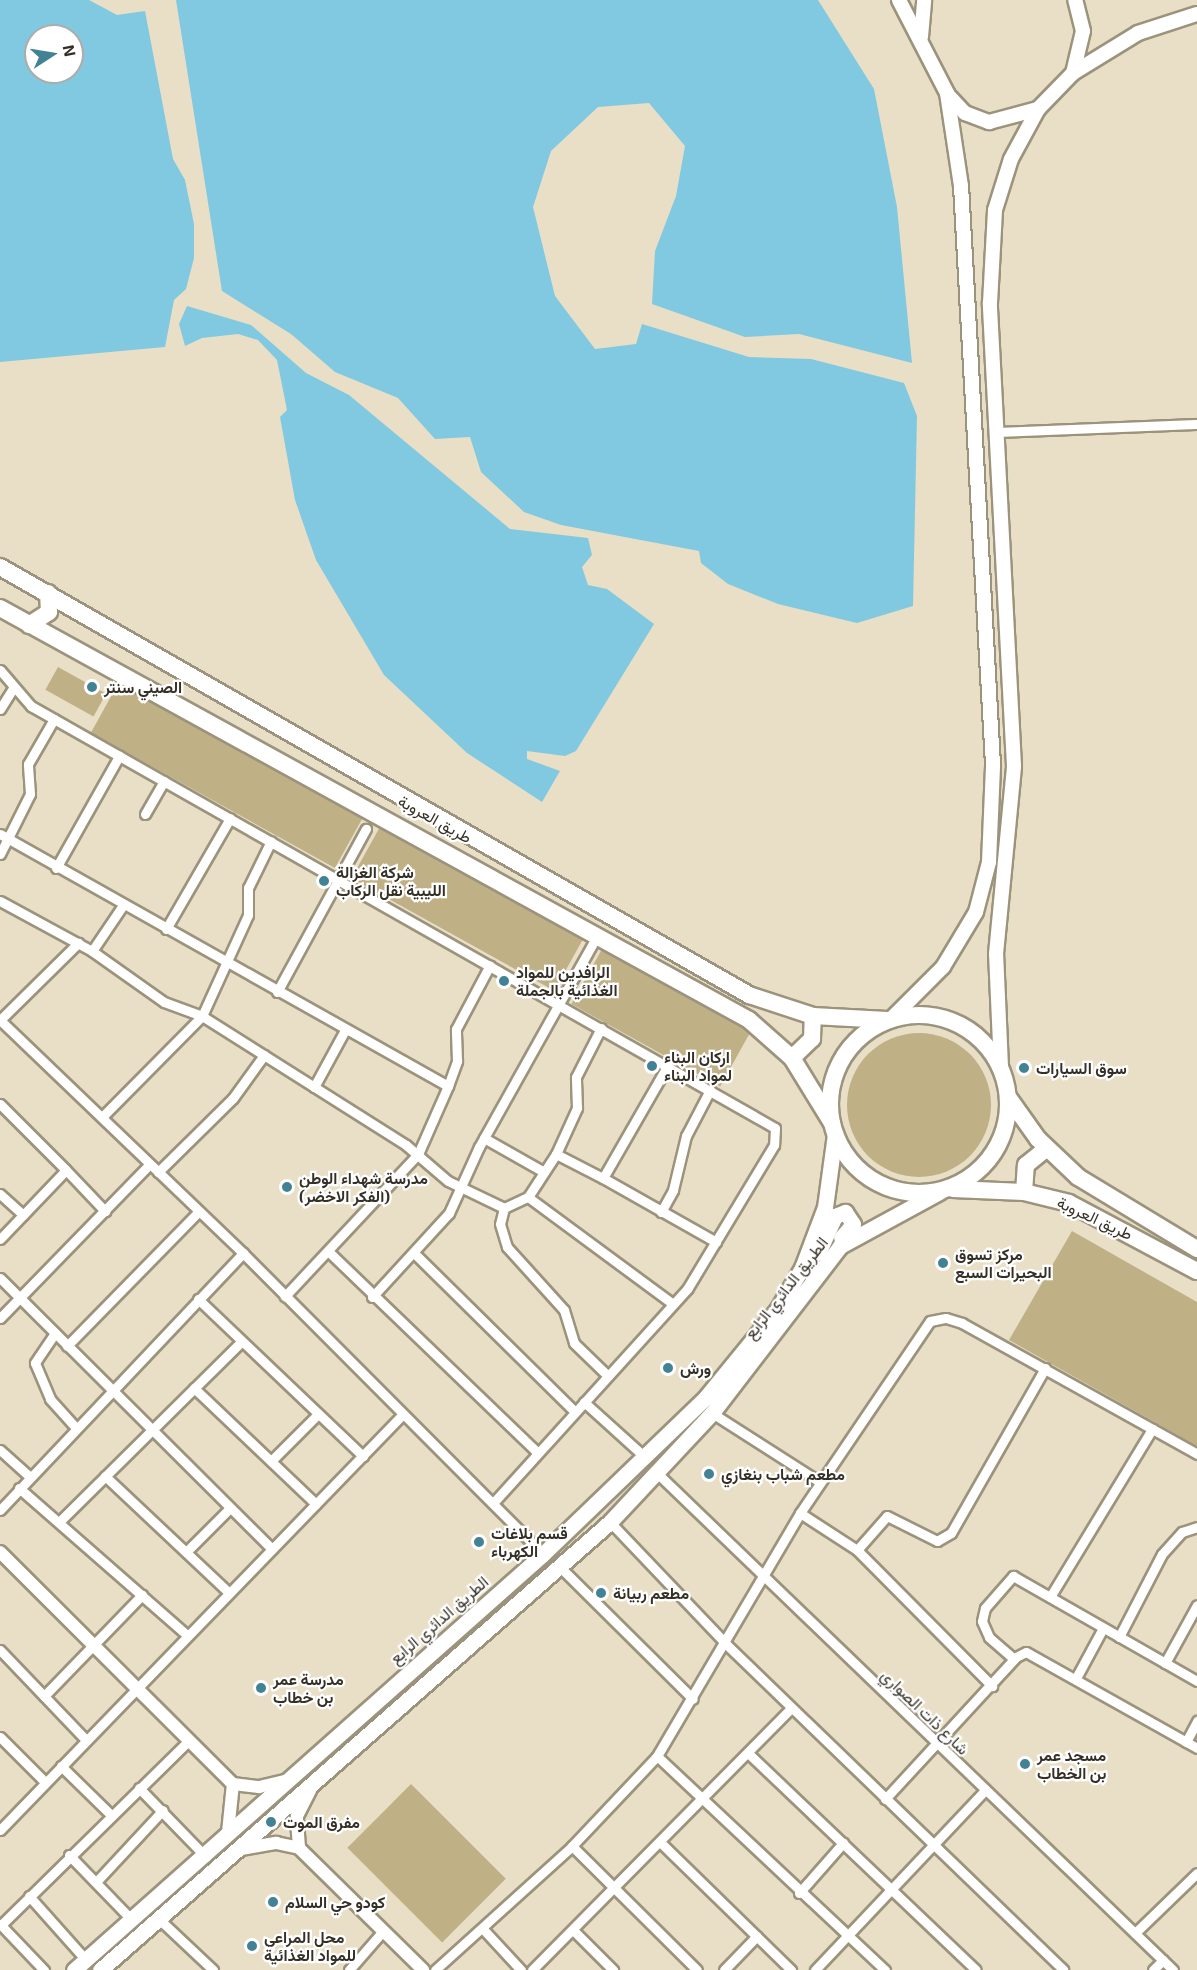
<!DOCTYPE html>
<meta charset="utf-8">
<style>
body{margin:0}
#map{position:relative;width:1197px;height:1970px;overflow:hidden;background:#e8dfc6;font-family:"Exo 2",Vazirmatn,sans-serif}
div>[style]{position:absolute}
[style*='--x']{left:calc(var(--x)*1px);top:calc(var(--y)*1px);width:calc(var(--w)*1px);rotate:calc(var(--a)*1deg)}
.green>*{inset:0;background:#bfb086;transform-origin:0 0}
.round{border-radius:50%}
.water>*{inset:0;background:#80c9e0}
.roads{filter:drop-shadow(2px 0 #9c937c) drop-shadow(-2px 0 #9c937c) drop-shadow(0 2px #9c937c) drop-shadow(0 -2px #9c937c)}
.minor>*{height:9px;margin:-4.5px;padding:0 4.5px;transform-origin:4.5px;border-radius:4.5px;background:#fff}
.tertiary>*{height:12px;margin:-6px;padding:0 6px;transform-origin:6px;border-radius:6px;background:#fff}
.secondary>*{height:14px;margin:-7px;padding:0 7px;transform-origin:7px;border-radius:7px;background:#fff}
.primary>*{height:15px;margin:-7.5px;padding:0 7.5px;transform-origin:7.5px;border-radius:7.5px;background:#fff}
.trunk>*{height:16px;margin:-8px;padding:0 8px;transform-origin:8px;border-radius:8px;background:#fff}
.trunk>.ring{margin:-8px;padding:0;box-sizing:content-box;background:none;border:16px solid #fff;border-radius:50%}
.dots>*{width:16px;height:16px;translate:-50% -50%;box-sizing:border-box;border:3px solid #fff;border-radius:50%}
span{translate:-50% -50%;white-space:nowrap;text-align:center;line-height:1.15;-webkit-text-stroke:4.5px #fff;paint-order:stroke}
.poi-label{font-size:16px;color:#343027;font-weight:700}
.left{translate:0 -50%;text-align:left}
.street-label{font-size:16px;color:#343027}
.north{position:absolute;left:24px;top:24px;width:60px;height:60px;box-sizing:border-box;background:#fff;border:2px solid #aeaca9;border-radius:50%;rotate:78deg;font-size:16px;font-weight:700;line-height:24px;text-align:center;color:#343027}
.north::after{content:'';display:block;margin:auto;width:21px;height:27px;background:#428295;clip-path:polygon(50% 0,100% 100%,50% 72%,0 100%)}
</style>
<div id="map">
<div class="green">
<div style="left:58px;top:667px;width:55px;height:26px;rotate:29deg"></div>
<div style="left:119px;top:682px;width:279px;height:58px;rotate:29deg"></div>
<div style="left:381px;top:825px;width:232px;height:61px;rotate:29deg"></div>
<div style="left:602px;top:949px;width:170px;height:63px;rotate:29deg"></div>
<div class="round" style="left:847px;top:1033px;width:144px;height:144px"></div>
<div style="clip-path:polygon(1072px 1231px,1197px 1302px,1197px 1446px,1009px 1340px)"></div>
<div style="left:411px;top:1784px;width:134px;height:90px;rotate:45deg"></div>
</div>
<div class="water">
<div style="clip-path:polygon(evenodd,0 0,89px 0,117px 15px,145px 11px,173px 159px,185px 180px,194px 224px,194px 258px,186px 289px,174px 300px,165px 347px,0 362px,0 0,36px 36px,72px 36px,72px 72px,36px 72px,36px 36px)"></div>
<div style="clip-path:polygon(176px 0,818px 0,874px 89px,897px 207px,912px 363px,799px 334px,745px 337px,652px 304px,655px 251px,676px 196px,685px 146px,649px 103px,598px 107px,551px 151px,533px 207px,555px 296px,595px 349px,636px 344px,642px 324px,749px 357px,811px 359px,904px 383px,917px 416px,913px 606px,857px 623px,778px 604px,728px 584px,701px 563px,699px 551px,561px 525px,524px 512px,481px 472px,470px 437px,435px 439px,398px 398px,335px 372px,291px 334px,222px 291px)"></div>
<div style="clip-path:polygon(187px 306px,251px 325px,306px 373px,349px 395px,510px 529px,588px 538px,592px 555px,582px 567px,588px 585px,607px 589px,654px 624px,576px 751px,565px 756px,527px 751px,527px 759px,560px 771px,542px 802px,467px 753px,384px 675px,316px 560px,295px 500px,280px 417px,287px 410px,277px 360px,258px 340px,238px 334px,202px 338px,185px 346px,179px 324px)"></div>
</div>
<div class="roads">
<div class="minor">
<div style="--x:996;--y:432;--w:201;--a:-2.3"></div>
<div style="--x:0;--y:670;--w:48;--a:49.3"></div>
<div style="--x:31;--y:706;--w:855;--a:29.56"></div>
<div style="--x:775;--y:1128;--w:17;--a:93"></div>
<div style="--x:774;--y:1145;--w:168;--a:121.1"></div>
<div style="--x:687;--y:1289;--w:289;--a:132.2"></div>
<div style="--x:0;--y:709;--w:25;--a:-58"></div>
<div style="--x:145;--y:814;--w:38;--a:-60"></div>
<div style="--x:0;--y:834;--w:514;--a:29.36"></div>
<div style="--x:448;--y:1086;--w:74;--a:113.8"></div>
<div style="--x:418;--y:1154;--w:195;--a:133.1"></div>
<div style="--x:0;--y:854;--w:67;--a:-63.4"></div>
<div style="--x:30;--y:794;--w:30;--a:-94"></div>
<div style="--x:28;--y:764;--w:52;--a:-60"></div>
<div style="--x:56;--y:868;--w:129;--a:-60.6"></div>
<div style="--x:0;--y:901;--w:105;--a:28.5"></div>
<div style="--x:92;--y:951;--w:88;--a:35.3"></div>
<div style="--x:164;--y:1002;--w:40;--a:20.2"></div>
<div style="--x:202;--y:1016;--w:241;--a:32.3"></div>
<div style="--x:406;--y:1145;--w:55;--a:40.6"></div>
<div style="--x:448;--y:1181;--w:62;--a:25.7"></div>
<div style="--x:504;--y:1208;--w:26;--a:-25"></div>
<div style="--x:528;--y:1197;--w:51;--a:-56.9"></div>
<div style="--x:556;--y:1154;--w:51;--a:-65.5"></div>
<div style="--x:577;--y:1108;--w:31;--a:-92"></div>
<div style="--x:576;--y:1077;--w:55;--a:-63"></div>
<div style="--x:166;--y:929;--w:128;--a:-60"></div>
<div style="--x:92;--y:951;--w:55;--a:-56"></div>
<div style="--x:277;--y:992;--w:186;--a:-61.4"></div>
<div style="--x:0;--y:1020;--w:337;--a:43.8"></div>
<div style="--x:243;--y:1253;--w:425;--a:45.1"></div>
<div style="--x:0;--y:1020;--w:110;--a:-44.6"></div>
<div style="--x:448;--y:1086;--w:27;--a:-70"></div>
<div style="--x:457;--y:1061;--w:32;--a:-92"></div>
<div style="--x:456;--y:1029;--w:72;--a:-62"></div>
<div style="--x:314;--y:1087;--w:63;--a:-61.4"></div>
<div style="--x:0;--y:1104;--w:93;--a:45"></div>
<div style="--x:102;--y:1117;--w:142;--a:-45.3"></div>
<div style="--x:202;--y:1016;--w:111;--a:-65.5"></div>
<div style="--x:248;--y:915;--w:27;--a:-90"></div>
<div style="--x:248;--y:888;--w:52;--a:-63.9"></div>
<div style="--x:484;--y:1138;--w:69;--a:29.5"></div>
<div style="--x:556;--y:1154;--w:53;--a:27.1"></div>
<div style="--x:603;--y:1178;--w:130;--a:-60.1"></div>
<div style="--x:158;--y:1172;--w:105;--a:-44.6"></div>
<div style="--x:233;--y:1098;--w:53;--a:-54.2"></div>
<div style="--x:603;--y:1178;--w:130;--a:29.5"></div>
<div style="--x:0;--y:1194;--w:31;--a:42"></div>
<div style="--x:528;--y:1197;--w:180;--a:36.4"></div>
<div style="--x:504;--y:1208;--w:16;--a:104"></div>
<div style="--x:500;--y:1224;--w:24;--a:73"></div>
<div style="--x:507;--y:1247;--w:85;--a:47.9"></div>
<div style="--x:564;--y:1310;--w:34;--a:73"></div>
<div style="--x:574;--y:1343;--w:47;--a:44.1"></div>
<div style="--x:661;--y:1212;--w:25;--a:-61"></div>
<div style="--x:673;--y:1190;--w:56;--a:-76.5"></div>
<div style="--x:686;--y:1136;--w:52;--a:-62.4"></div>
<div style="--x:0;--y:1239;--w:95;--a:-46.3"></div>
<div style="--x:66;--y:1170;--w:57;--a:46.4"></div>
<div style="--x:329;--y:1252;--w:290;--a:43.9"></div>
<div style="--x:414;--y:1253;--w:226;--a:44.6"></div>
<div style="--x:0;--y:1278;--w:384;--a:44.9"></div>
<div style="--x:372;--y:1297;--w:114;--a:-47.5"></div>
<div style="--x:449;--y:1213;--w:72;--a:-65.6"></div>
<div style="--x:479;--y:1147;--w:242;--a:-60.8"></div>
<div style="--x:198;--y:1299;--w:228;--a:43.6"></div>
<div style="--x:0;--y:1318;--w:215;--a:-45.8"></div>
<div style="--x:55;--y:1333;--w:36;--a:124"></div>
<div style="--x:35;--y:1363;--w:39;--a:67"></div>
<div style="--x:50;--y:1399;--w:38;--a:48"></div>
<div style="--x:67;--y:1346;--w:187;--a:-45.6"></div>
<div style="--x:194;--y:1388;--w:168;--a:43.6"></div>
<div style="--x:584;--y:1402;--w:84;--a:42.1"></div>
<div style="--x:712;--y:1413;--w:128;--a:32.6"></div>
<div style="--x:0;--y:1450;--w:38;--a:42"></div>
<div style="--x:271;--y:1461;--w:66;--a:-45"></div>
<div style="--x:658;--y:1474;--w:715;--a:43.92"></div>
<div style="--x:105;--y:1476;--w:170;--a:43.3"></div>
<div style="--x:19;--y:1488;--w:223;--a:41.2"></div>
<div style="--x:0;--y:1510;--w:354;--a:-46.6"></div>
<div style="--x:800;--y:1513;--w:68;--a:33"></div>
<div style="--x:857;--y:1550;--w:192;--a:45.2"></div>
<div style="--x:59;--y:1522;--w:257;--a:-44.7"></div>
<div style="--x:610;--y:1522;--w:168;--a:46.4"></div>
<div style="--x:726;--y:1644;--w:469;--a:44"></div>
<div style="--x:857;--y:1550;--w:45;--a:-48.6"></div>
<div style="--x:887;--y:1516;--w:56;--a:26.6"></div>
<div style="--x:937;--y:1541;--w:16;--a:-30"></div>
<div style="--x:951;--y:1533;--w:190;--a:-60.3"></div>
<div style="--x:186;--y:1552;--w:62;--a:-45"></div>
<div style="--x:560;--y:1567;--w:187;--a:44.8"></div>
<div style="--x:1050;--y:1597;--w:197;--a:-58.7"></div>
<div style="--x:1119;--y:1637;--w:93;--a:-62.6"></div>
<div style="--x:1162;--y:1554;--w:30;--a:-48"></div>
<div style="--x:1182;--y:1532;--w:16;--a:-18"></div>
<div style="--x:0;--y:1650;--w:124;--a:46.3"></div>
<div style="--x:1014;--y:1659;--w:33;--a:-139"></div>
<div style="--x:989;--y:1637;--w:17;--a:-114"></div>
<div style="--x:982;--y:1621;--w:13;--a:-77"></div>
<div style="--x:985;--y:1608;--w:43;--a:-48.8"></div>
<div style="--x:1013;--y:1576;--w:212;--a:29.7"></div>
<div style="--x:1165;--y:1663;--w:66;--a:-61.1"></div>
<div style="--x:1076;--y:1678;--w:57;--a:-61.6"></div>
<div style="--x:44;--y:1696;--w:141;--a:-45.9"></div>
<div style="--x:0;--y:1737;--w:64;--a:45"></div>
<div style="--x:1186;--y:1742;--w:24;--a:-62"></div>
<div style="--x:749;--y:1754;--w:313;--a:43.6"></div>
<div style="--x:657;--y:1756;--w:313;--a:43.2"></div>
<div style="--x:61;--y:1766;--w:70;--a:44.4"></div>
<div style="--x:139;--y:1788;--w:96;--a:45.8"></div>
<div style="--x:885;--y:1799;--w:193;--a:-47.3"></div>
<div style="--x:1016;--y:1657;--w:11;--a:-27"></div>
<div style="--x:1026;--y:1652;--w:196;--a:29.3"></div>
<div style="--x:0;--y:1830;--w:579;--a:-45.91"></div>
<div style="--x:661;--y:1843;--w:182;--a:44.3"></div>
<div style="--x:572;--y:1846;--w:176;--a:44.8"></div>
<div style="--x:69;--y:1855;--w:91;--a:45.9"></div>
<div style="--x:96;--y:1882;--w:98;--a:-47.1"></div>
<div style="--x:799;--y:1893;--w:67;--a:-48.7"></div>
<div style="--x:29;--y:1896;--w:86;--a:48.3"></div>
<div style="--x:160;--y:1920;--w:73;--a:43.3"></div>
<div style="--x:0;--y:1924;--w:64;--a:46.3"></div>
<div style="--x:1;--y:1925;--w:264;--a:-44.5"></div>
<div style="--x:483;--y:1929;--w:56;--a:47.2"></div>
<div style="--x:573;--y:1930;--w:57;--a:45"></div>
<div style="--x:1135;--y:1933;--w:86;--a:-44.1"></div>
<div style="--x:349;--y:1970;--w:52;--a:-48.9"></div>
<div style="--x:435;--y:1970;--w:185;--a:-42.1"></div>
<div style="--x:572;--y:1846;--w:124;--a:-46.6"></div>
<div style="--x:657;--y:1756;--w:282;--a:-59.5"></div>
<div style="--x:800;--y:1513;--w:232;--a:-55.9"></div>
<div style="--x:930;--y:1321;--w:16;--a:-11"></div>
<div style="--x:946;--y:1318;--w:17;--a:17"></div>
<div style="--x:962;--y:1323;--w:269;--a:29.1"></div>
<div style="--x:532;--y:1970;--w:368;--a:-45.3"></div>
<div style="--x:724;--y:1970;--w:47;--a:-45.9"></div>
<div style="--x:815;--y:1970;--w:246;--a:-46.6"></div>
<div style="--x:1153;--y:1970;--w:14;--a:-45"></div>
</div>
<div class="tertiary">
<div style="--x:0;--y:1552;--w:329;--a:44.9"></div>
<div style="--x:233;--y:1784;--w:26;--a:7"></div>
<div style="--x:259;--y:1787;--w:26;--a:-13"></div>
<div style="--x:228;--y:1832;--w:48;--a:-84.1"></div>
<div style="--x:299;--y:1848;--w:32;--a:-94"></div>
<div style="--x:297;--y:1816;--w:29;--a:-63"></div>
<div style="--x:241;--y:1849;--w:36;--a:-10"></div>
<div style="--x:276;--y:1843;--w:24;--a:12"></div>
<div style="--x:299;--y:1848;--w:174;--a:44.5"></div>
</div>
<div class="secondary">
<div style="--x:921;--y:37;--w:37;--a:-85"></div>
<div style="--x:1073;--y:73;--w:43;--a:-76.6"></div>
<div style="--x:1083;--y:31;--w:32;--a:-104"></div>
<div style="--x:948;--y:95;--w:25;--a:47"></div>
<div style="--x:965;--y:113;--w:26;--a:21"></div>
<div style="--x:989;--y:122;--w:51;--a:-14.9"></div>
<div style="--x:892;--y:1018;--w:72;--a:-45"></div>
<div style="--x:943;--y:967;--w:64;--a:-59"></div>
<div style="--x:976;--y:912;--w:52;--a:-75.4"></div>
<div style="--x:989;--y:862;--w:97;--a:-87.6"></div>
<div style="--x:993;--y:765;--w:580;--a:-93.16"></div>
<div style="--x:961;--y:186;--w:94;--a:-98.6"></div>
<div style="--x:947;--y:93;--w:105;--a:-117.3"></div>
<div style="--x:1001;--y:1067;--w:113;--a:-92.5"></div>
<div style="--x:996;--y:954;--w:189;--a:-84.5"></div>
<div style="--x:1014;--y:766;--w:464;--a:-93"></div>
<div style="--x:990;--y:303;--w:93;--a:-86.9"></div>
<div style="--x:995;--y:210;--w:53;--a:-72.6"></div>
<div style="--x:1011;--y:159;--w:57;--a:-61.6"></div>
<div style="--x:1038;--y:109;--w:50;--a:-45.8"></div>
<div style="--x:1073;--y:73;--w:76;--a:-31.6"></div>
<div style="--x:1138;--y:33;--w:62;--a:-17.9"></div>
</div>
<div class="primary">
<div style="--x:818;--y:1253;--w:41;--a:-65.3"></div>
<div style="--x:835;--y:1216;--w:11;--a:-22"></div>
<div style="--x:845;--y:1212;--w:14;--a:56"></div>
<div style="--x:853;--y:1224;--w:18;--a:131"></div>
<div style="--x:74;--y:1970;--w:627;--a:-41.57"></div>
<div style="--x:543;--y:1554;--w:226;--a:-43.9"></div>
<div style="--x:706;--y:1397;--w:112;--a:-50.8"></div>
<div style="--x:777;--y:1310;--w:49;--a:-59.2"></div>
<div style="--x:802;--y:1268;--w:65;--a:-69.3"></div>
<div style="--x:825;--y:1207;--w:74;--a:-82.2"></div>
<div style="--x:100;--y:1970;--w:679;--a:-41.3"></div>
<div style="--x:610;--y:1522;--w:149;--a:-46.9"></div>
<div style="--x:712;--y:1413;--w:210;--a:-52.5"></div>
<div style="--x:840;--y:1246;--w:113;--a:-28.6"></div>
</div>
<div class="trunk">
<div style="--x:0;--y:567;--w:863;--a:29.74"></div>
<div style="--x:749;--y:995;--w:67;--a:18.2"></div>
<div style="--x:813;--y:1016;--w:74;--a:3.1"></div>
<div style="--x:0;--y:608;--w:855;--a:28.81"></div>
<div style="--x:749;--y:1020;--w:57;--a:41.5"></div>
<div style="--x:792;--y:1058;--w:76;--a:58.4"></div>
<div style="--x:29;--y:625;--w:24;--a:-33"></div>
<div style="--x:49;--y:612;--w:19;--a:-93"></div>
<div class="ring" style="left:830px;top:1015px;width:162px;height:162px"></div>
<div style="--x:792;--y:1058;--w:28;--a:-44"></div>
<div style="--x:812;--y:1039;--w:23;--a:-88"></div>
<div style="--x:1008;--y:1097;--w:52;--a:54.5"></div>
<div style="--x:1038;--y:1139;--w:55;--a:43.5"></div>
<div style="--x:1078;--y:1177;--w:139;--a:31.2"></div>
<div style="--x:953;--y:1189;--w:71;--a:2.4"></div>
<div style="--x:1024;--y:1192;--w:46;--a:13.7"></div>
<div style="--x:1069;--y:1203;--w:145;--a:28"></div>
<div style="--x:1024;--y:1192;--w:27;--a:-86"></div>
<div style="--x:1026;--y:1165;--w:26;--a:-39"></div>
</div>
</div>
<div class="dots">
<div style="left:92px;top:687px;background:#428295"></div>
<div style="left:324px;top:881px;background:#428295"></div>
<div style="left:504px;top:981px;background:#428295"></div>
<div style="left:652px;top:1066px;background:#428295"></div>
<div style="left:1024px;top:1068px;background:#428295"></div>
<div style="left:287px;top:1187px;background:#428295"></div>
<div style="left:943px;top:1263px;background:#428295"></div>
<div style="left:668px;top:1368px;background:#428295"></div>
<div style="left:709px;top:1474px;background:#428295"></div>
<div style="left:479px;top:1542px;background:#428295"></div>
<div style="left:601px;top:1593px;background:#428295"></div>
<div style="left:261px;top:1688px;background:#428295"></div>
<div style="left:1025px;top:1764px;background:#428295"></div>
<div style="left:271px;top:1822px;background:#428295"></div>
<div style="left:273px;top:1902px;background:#428295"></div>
<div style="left:252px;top:1946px;background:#428295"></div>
</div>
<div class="poi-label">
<span class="left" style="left:104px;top:687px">الصيني سنتر</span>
<span class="left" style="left:336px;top:881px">شركة الغزالة<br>الليبية نقل الركاب</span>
<span class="left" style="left:516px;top:981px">الرافدين للمواد<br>الغذائية بالجملة</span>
<span class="left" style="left:664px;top:1066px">اركان البناء<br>لمواد البناء</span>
<span class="left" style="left:1036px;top:1068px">سوق السيارات</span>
<span class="left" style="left:299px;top:1187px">مدرسة شهداء الوطن<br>(الفكر الاخضر)</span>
<span class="left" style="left:955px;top:1263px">مركز تسوق<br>البحيرات السبع</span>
<span class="left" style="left:680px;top:1368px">ورش</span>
<span class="left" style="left:721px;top:1474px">مطعم شباب بنغازي</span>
<span class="left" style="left:491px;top:1542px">قسم بلاغات<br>الكهرباء</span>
<span class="left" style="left:613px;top:1593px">مطعم ربيانة</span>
<span class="left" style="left:273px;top:1688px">مدرسة عمر<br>بن خطاب</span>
<span class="left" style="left:1037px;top:1764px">مسجد عمر<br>بن الخطاب</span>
<span class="left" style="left:283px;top:1822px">مفرق الموت</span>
<span class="left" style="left:285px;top:1902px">كودو حي السلام</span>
<span class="left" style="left:264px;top:1946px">محل المراعي<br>للمواد الغذائية</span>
</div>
<div class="street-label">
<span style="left:435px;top:819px;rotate:29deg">طريق العروبة</span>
<span style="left:1095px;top:1218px;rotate:25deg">طريق العروبة</span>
<span style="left:786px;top:1288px;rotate:-52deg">الطريق الدائري الرابع</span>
<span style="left:439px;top:1620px;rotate:-41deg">الطريق الدائري الرابع</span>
<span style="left:925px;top:1712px;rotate:44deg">شارع ذات الصواري</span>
</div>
<div class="north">N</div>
</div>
